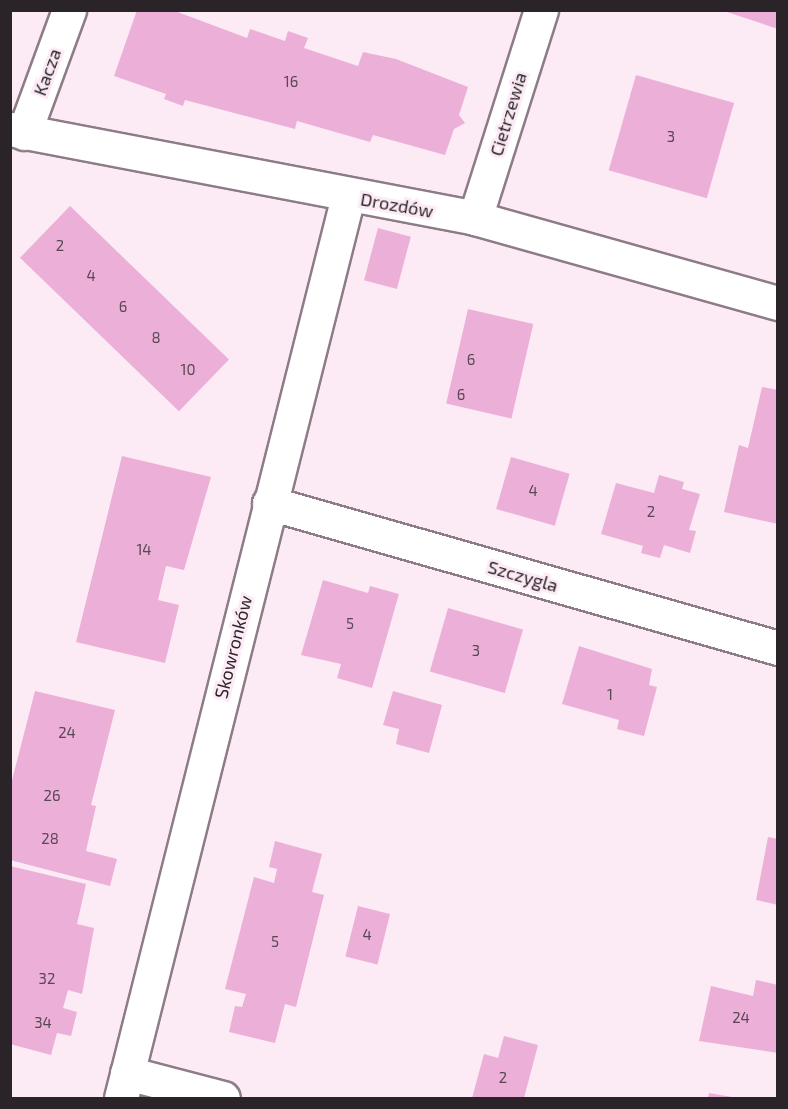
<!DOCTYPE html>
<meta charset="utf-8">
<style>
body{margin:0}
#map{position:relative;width:788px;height:1109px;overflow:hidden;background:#fceaf5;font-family:"Exo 2",sans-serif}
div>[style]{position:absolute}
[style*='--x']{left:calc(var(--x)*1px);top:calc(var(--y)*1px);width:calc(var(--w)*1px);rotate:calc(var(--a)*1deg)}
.building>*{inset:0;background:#ecb0d8;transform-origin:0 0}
.roads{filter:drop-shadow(2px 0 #8d7c87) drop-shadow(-2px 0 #8d7c87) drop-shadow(0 2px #8d7c87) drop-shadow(0 -2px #8d7c87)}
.minor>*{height:33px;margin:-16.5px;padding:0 16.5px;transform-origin:16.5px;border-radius:16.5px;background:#fff}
span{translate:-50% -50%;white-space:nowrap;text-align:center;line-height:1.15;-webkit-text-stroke:6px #fceaf5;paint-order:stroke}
.number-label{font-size:15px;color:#5a4754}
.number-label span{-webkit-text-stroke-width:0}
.street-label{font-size:18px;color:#2a2428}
.frame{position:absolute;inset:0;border:12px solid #2a2428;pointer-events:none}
</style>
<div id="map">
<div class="building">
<div style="clip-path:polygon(137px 10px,175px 11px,247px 38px,250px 29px,285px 41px,288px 31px,308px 38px,304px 48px,358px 66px,363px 52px,396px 59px,468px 87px,459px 115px,465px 123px,454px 129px,445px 155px,373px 135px,370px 142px,297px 121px,295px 129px,185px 100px,183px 106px,164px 99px,166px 94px,114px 76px)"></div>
<div style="clip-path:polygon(778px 10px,778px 29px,724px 11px,724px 10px)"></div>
<div style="left:636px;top:75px;width:102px;height:99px;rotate:16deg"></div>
<div style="left:70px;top:206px;width:221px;height:72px;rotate:44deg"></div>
<div style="left:378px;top:228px;width:34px;height:54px;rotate:15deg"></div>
<div style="left:468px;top:309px;width:67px;height:97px;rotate:13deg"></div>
<div style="clip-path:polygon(762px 387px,778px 390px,778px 524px,724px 512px,739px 445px,748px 448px)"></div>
<div style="clip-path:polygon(122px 456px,211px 477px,184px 570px,166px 566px,158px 600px,179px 605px,165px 663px,76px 642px)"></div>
<div style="left:511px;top:457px;width:61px;height:54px;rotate:16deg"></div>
<div style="clip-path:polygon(659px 475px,684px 482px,682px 489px,700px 494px,689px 530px,696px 531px,690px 553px,664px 545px,660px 558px,641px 553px,643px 546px,601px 534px,616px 483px,654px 493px)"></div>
<div style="clip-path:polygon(323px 580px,368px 593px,370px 586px,399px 594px,372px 688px,337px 678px,341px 664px,301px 655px)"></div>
<div style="left:448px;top:608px;width:78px;height:66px;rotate:16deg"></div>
<div style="clip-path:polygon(579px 646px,652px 669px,649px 685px,657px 687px,644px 736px,617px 729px,619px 720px,562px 704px)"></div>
<div style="clip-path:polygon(35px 691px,115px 710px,91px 805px,96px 806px,86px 851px,117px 859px,110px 886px,10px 860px,10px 788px)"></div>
<div style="clip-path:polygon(393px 691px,442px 705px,429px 753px,396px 744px,399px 729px,383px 725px)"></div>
<div style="clip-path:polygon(768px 837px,778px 839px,778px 905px,756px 900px)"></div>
<div style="clip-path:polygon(275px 841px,322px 854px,312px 892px,324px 895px,296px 1007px,285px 1004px,275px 1043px,229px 1032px,235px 1006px,242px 1007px,246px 994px,225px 989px,254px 877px,274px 883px,277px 869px,269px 867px)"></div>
<div style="clip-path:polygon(10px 866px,86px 884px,77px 924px,94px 928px,82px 994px,68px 990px,63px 1008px,77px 1012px,71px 1036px,57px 1033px,51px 1055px,10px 1044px)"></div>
<div style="left:358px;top:906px;width:33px;height:52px;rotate:14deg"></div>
<div style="clip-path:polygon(756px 980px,778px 985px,778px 1053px,699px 1041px,711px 986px,753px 996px)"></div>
<div style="clip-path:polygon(504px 1036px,538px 1045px,524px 1098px,472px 1098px,484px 1054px,498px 1058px)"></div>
<div style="clip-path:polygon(709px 1093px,732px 1097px,732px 1098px,708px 1098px)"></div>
</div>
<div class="roads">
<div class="minor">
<div style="--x:10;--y:129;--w:473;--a:10.8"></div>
<div style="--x:475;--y:218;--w:315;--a:15.7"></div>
<div style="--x:24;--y:133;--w:131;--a:-69.9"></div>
<div style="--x:475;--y:218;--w:218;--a:-72.4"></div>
<div style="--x:269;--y:503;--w:529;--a:15.9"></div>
<div style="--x:127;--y:1073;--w:99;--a:14.6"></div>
<div style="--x:121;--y:1098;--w:930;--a:-75.87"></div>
</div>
</div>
<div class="number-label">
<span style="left:291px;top:82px">16</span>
<span style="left:671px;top:137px">3</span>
<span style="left:60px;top:246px">2</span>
<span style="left:91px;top:276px">4</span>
<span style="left:123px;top:307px">6</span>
<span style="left:156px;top:338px">8</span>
<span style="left:471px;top:360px">6</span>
<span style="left:188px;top:370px">10</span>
<span style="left:461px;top:395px">6</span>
<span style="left:533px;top:491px">4</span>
<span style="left:651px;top:512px">2</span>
<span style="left:144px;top:550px">14</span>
<span style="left:350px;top:624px">5</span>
<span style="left:476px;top:651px">3</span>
<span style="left:610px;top:695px">1</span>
<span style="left:67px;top:733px">24</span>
<span style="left:52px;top:796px">26</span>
<span style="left:50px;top:839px">28</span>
<span style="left:367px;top:935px">4</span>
<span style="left:275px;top:942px">5</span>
<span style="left:47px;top:979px">32</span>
<span style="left:741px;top:1018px">24</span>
<span style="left:43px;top:1023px">34</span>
<span style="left:503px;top:1078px">2</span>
</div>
<div class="street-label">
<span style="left:47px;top:72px;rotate:-70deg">Kacza</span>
<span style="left:508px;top:114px;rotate:-73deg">Cietrzewia</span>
<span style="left:397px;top:205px;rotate:10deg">Drozdów</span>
<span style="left:523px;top:576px;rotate:16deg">Szczygla</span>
<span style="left:233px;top:647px;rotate:-76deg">Skowronków</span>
</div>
<div class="frame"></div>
</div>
